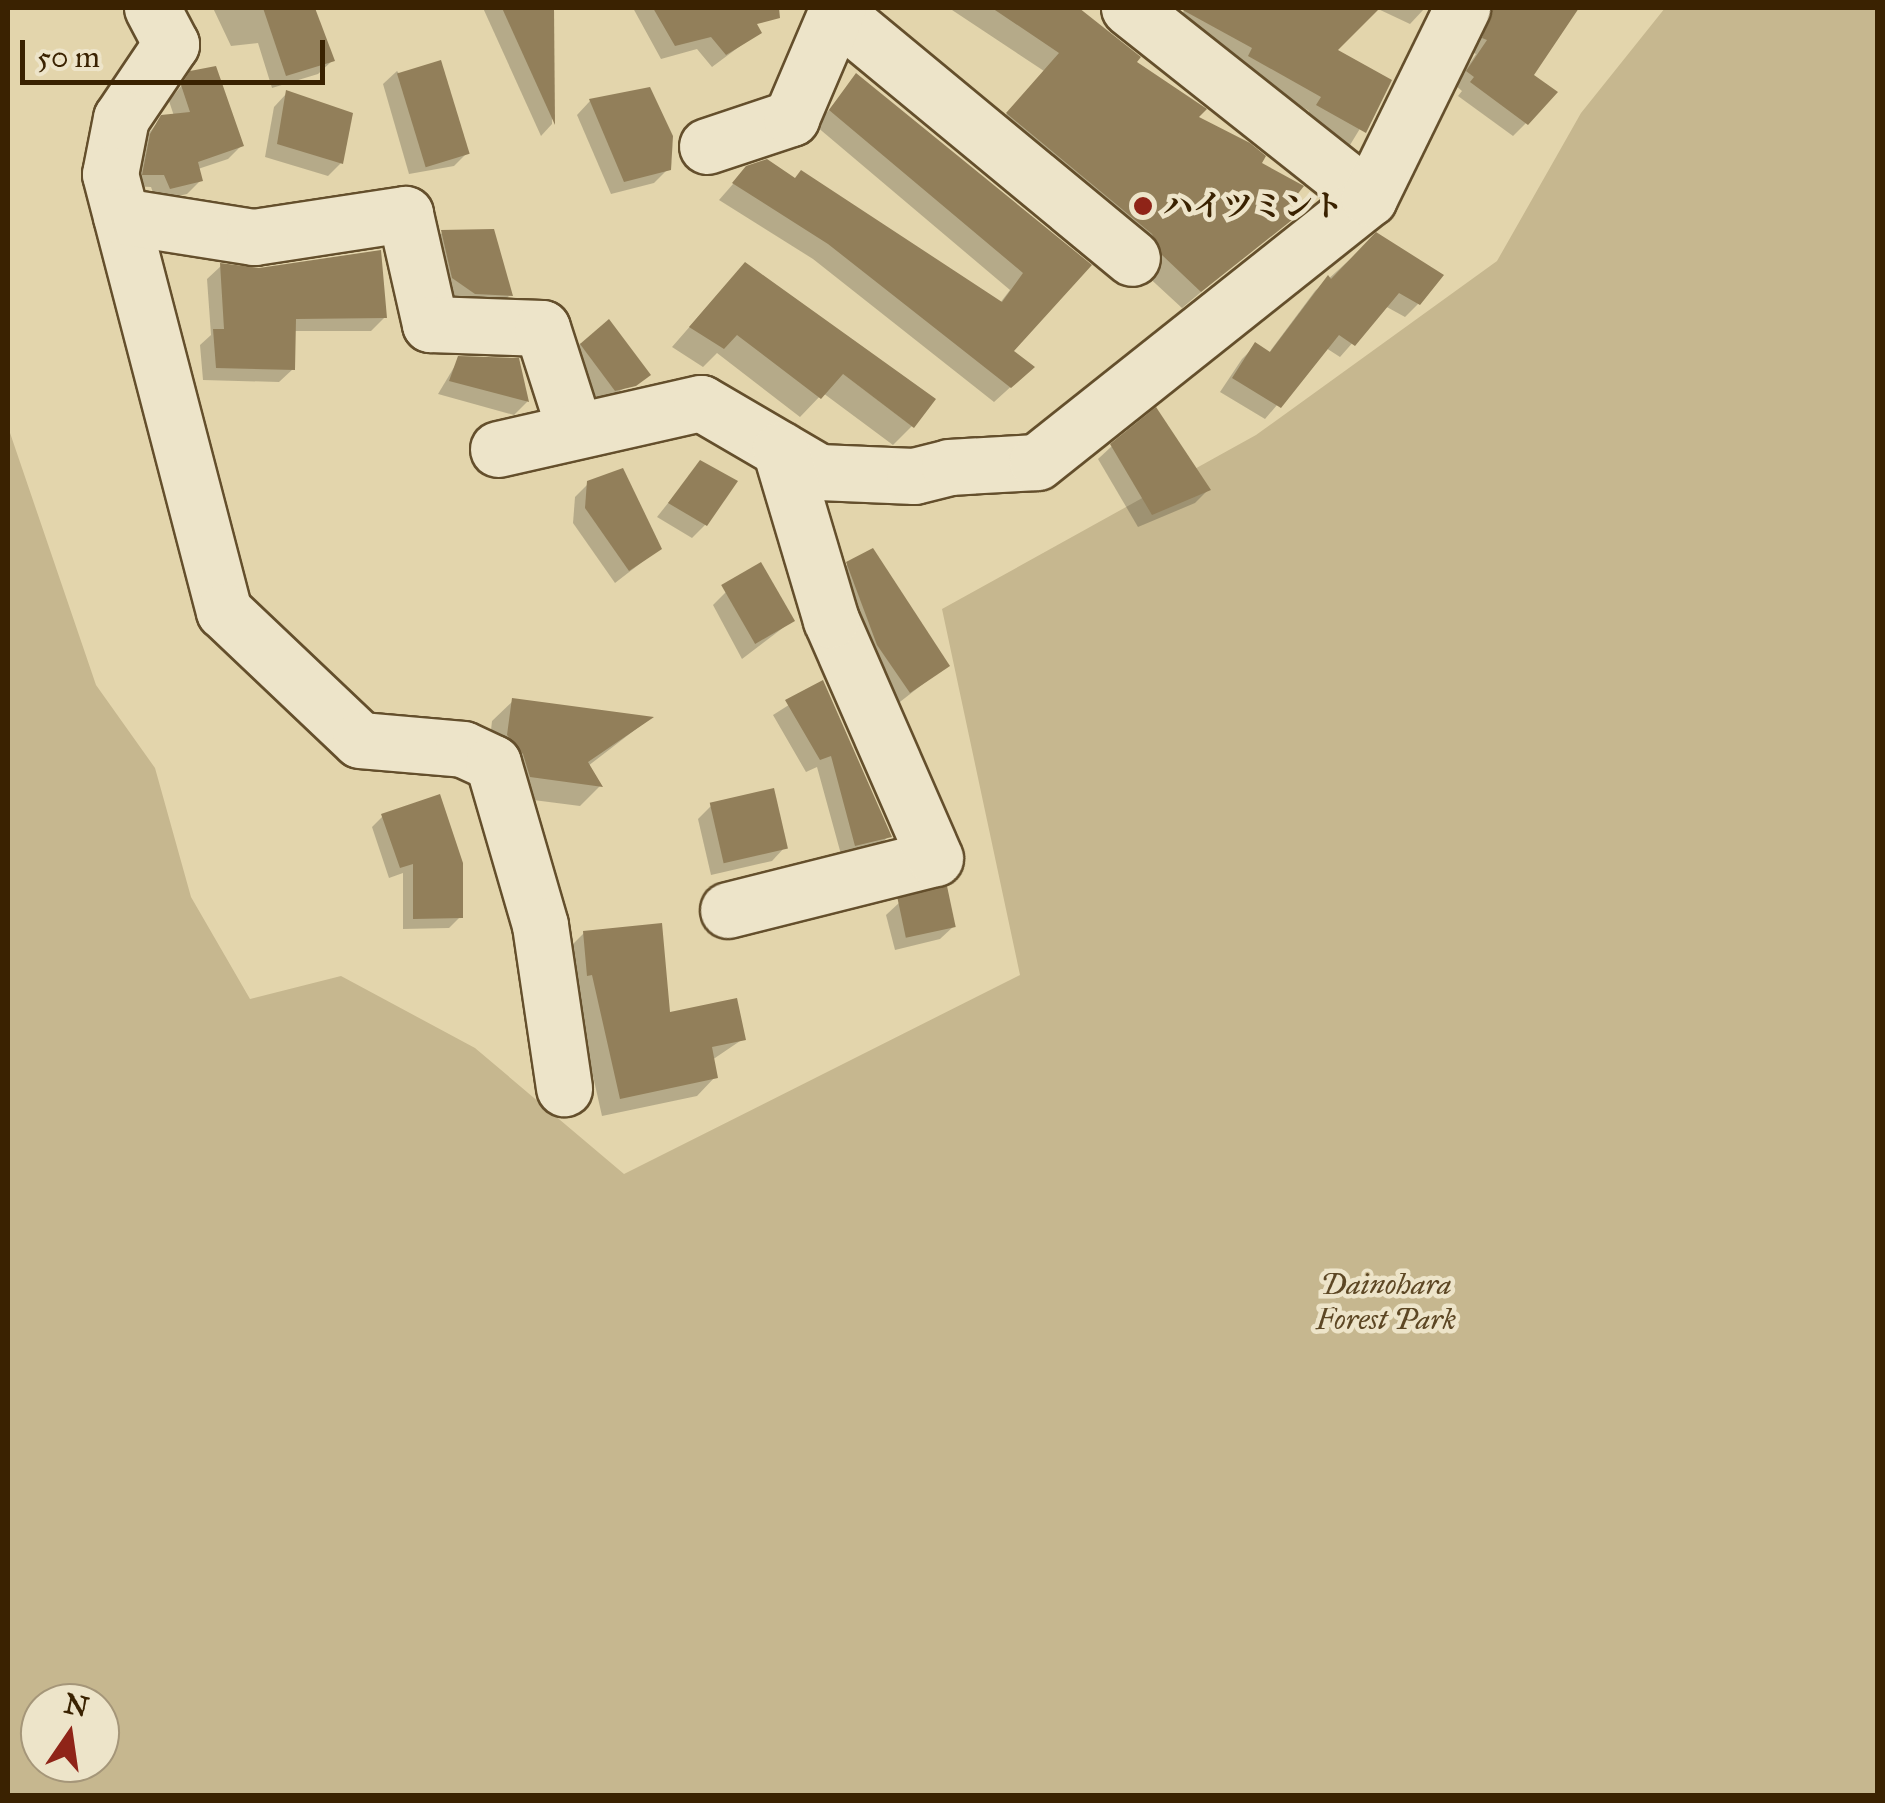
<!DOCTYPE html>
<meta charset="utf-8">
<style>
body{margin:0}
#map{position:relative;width:1885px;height:1803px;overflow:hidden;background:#e3d5ac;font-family:"IM FELL Great Primer","Noto Serif JP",serif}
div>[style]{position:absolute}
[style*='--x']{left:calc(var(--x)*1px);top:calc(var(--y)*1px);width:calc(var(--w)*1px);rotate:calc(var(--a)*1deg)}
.green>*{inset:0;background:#c6b78f}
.shadow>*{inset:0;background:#0003}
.building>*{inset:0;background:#927f5a;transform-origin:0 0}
.roads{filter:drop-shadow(2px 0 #644f2c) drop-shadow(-2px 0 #644f2c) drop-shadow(0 2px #644f2c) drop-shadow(0 -2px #644f2c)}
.minor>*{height:55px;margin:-27.5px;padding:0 27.5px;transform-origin:27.5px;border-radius:27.5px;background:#ede4c9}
.dots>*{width:28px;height:28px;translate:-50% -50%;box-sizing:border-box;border:5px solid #ede4c9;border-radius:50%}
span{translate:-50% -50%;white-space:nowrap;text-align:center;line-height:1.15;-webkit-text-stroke:9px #ede4c9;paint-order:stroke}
.poi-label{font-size:30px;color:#3a2201;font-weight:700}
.left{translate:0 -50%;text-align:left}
.park-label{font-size:30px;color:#5d4724;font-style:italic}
.frame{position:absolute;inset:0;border:10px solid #3a2201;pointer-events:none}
.north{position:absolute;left:20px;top:1683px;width:100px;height:100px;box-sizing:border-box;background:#ede4c9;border:2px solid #a59679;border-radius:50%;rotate:13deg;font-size:28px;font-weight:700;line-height:40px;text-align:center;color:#3a2201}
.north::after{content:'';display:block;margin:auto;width:35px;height:45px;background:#8f2418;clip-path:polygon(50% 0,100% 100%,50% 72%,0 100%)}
.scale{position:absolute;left:20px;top:40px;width:305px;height:45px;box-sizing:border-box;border:5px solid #3a2201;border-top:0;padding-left:12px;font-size:30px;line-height:35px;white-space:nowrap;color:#3a2201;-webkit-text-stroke:8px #ede4c9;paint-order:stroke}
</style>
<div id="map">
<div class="green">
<div style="clip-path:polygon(evenodd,1665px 8px,1877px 8px,1877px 1795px,8px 1795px,8px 427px,96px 685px,155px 768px,191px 897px,250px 999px,341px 976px,475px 1048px,624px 1174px,1020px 975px,942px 609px,1256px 435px,1497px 261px,1581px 113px,1665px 8px,40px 1703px,100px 1703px,100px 1763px,40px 1763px,40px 1703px)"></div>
</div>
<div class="shadow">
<div style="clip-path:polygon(213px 8px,312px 8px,332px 61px,318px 74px,272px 88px,258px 43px,231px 46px)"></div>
<div style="clip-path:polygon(483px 8px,551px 8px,552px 124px,541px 136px)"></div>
<div style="clip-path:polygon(633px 8px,743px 8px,759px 32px,712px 67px,697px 49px,661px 59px)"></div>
<div style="clip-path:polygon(949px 8px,1072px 8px,1195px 118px,1258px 164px,1288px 219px,1182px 308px,991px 132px,1044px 71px)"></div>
<div style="clip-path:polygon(1185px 8px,1425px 8px,1410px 24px,1376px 8px,1334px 51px,1389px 81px,1350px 145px,1305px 119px,1309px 111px,1176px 29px)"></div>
<div style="clip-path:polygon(1476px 8px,1573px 12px,1530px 76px,1526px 123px,1513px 136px,1458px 96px,1462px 91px,1455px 85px,1476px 54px,1470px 51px)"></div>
<div style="clip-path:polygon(397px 71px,467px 153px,454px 166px,409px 174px,383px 84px)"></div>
<div style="clip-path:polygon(192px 73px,242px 145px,228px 159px,198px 169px,201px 180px,187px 194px,156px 201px,151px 187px,130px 186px,140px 144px,162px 117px,174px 116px,169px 101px)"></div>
<div style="clip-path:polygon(856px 76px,1088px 266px,1011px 351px,1016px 382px,994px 402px,813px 259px,719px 200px,747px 168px,1000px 303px,1010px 290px,816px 126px)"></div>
<div style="clip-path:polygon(287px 93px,341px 163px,328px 176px,265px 157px,274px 107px)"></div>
<div style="clip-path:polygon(590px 101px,668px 169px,654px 183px,611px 194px,577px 115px)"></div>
<div style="clip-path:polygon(442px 233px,510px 295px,497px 308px,461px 307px,439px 291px,429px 246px)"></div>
<div style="clip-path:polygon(1377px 235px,1418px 304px,1405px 317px,1385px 306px,1340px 357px,1326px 348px,1265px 419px,1220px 392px,1242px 359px,1255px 346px,1268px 354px,1315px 291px)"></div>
<div style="clip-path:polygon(221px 266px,259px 270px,385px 317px,371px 331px,293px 331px,293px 369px,279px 382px,203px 380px,200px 345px,211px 335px,207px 279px)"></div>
<div style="clip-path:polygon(726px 285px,912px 426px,893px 445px,823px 393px,800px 417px,717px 353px,703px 367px,672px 347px)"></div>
<div style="clip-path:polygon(581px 343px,648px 375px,600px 402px,567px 357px)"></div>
<div style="clip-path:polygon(459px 359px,517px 361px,527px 402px,514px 415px,438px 394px)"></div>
<div style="clip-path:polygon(1112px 446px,1208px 490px,1195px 503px,1138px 527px,1098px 459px)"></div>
<div style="clip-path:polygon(700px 463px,705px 525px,692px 538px,657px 517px)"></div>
<div style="clip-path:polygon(589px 483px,659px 549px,615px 583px,573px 523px,575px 497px)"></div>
<div style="clip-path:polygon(848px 564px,946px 666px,896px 705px,834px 578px)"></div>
<div style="clip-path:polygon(726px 592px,792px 621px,742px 659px,713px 605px)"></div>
<div style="clip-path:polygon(822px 684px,889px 836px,875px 849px,842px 858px,817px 767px,806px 772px,773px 715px)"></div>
<div style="clip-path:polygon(513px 701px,649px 719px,588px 766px,600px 786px,580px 806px,510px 797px,488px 757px,492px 721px)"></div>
<div style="clip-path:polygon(711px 806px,785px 847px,772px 861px,711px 875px,698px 819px)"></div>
<div style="clip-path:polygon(383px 816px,460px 917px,449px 928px,403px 929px,403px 873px,389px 878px,372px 827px)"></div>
<div style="clip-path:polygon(900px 902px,954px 926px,940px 939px,895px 950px,886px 915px)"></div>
<div style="clip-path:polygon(584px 933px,667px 1015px,743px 1039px,712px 1060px,715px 1077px,697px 1096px,602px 1116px,565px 952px)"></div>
</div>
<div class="building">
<div style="clip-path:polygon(263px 8px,315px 8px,335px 61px,286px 76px)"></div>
<div style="clip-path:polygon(502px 8px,554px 8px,555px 125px)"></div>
<div style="clip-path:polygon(653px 8px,779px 8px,780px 18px,757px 24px,762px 33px,726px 55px,711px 37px,675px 46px)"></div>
<div style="clip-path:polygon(992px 8px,1079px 8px,1141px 57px,1137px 62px,1207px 109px,1199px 117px,1250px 143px,1266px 156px,1262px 163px,1304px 186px,1285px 210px,1292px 220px,1201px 292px,1162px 255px,1152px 234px,1006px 113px,1059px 53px)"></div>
<div style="clip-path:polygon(1179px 8px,1380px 8px,1338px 50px,1392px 80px,1366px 133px,1316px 105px,1321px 97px,1248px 56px,1252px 48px)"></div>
<div style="clip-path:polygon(1493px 8px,1579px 8px,1534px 75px,1558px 92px,1528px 125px,1470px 82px,1474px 77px,1466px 71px,1487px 40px,1482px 38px)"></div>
<div style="left:441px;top:60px;width:98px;height:46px;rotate:73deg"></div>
<div style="clip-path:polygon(216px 66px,244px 146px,198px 162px,203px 181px,170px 189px,164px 175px,142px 175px,150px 134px,161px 115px,190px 112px,181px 85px,190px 71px)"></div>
<div style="clip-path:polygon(856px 73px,1092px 265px,1014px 351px,1035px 367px,1011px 388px,828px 244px,732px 183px,746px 166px,767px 159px,795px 178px,801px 170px,1002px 302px,1023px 273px,829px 110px)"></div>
<div style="clip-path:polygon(650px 87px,673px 136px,671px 170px,624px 182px,589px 99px)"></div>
<div style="clip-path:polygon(286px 90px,353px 113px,343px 164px,277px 144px)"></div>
<div style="clip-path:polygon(494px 229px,513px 296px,475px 294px,452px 278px,441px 230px)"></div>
<div style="clip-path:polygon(1376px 232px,1444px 275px,1420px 305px,1399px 293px,1355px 346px,1339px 335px,1281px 408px,1232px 378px,1255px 342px,1270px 352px,1328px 275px,1331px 279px)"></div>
<div style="clip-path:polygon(381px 250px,387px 318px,296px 319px,295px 370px,216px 368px,213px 329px,224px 329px,220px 263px,259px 268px)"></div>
<div style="clip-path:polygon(745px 262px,936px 399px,914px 428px,843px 374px,821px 399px,737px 335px,724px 349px,689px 327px)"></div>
<div style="clip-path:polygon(609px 319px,651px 375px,636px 386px,615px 391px,580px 344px)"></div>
<div style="clip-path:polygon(458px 356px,519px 358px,529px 402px,449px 381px)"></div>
<div style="clip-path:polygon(1156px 407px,1211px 490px,1152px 515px,1110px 444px)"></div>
<div style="clip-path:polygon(700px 460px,738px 481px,707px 526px,668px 503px)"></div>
<div style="clip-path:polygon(623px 468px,662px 549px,629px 571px,585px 508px,587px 481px)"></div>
<div style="clip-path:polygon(873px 548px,950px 666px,910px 693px,877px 645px,846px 562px)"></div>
<div style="left:761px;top:562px;width:68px;height:46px;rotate:60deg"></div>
<div style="clip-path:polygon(823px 680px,892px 837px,855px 846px,831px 756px,820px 760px,785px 700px)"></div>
<div style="clip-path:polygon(512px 698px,654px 717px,588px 762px,603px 787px,530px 777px,523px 754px,507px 735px)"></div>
<div style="left:774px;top:788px;width:62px;height:66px;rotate:77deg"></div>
<div style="clip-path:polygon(440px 794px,463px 863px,463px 918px,413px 919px,413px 864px,400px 868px,381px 814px)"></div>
<div style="left:947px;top:886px;width:42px;height:51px;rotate:78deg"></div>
<div style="clip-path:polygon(662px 923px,670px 1012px,737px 998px,746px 1040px,712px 1047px,718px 1078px,620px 1099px,592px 975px,587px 976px,583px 931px)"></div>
</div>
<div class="roads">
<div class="minor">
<div style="--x:152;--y:8;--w:41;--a:62.2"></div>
<div style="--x:171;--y:44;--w:89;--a:124"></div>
<div style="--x:121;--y:118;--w:57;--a:101.1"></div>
<div style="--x:110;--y:174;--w:452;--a:75.4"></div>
<div style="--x:224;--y:611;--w:187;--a:43.5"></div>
<div style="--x:360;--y:740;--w:103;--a:5"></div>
<div style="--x:463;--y:749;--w:33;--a:25"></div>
<div style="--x:493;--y:763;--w:169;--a:73.8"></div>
<div style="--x:540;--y:925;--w:165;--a:81.6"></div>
<div style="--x:1129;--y:8;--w:306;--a:38.4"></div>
<div style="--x:836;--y:13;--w:384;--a:39.6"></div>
<div style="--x:707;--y:146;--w:89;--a:-18.4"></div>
<div style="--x:791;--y:118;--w:120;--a:-66.9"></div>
<div style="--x:121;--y:216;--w:135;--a:9"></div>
<div style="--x:254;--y:237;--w:153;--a:-8.7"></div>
<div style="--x:405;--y:214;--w:113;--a:77.2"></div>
<div style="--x:430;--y:324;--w:112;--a:2"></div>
<div style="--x:542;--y:328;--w:108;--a:72.2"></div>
<div style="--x:498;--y:449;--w:208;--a:-12.8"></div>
<div style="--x:701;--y:403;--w:137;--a:30.3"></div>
<div style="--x:819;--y:472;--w:95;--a:2.4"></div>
<div style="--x:914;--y:476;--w:36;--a:-14"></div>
<div style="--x:949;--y:467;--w:88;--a:-3.3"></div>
<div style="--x:1037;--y:462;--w:424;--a:-38.5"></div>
<div style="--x:1369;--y:198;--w:212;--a:-63.9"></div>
<div style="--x:728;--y:910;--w:213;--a:-14.1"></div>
<div style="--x:935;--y:858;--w:260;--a:-113.6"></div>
<div style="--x:831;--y:620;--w:178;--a:-106.6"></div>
</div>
</div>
<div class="dots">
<div style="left:1143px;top:206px;background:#8f2418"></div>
</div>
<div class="poi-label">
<span class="left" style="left:1163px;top:206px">ハイツミント</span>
</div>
<div class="park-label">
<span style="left:1386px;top:1301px">Dainohara<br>Forest Park</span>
</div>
<div class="frame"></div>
<div class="north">N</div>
<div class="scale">50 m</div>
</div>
